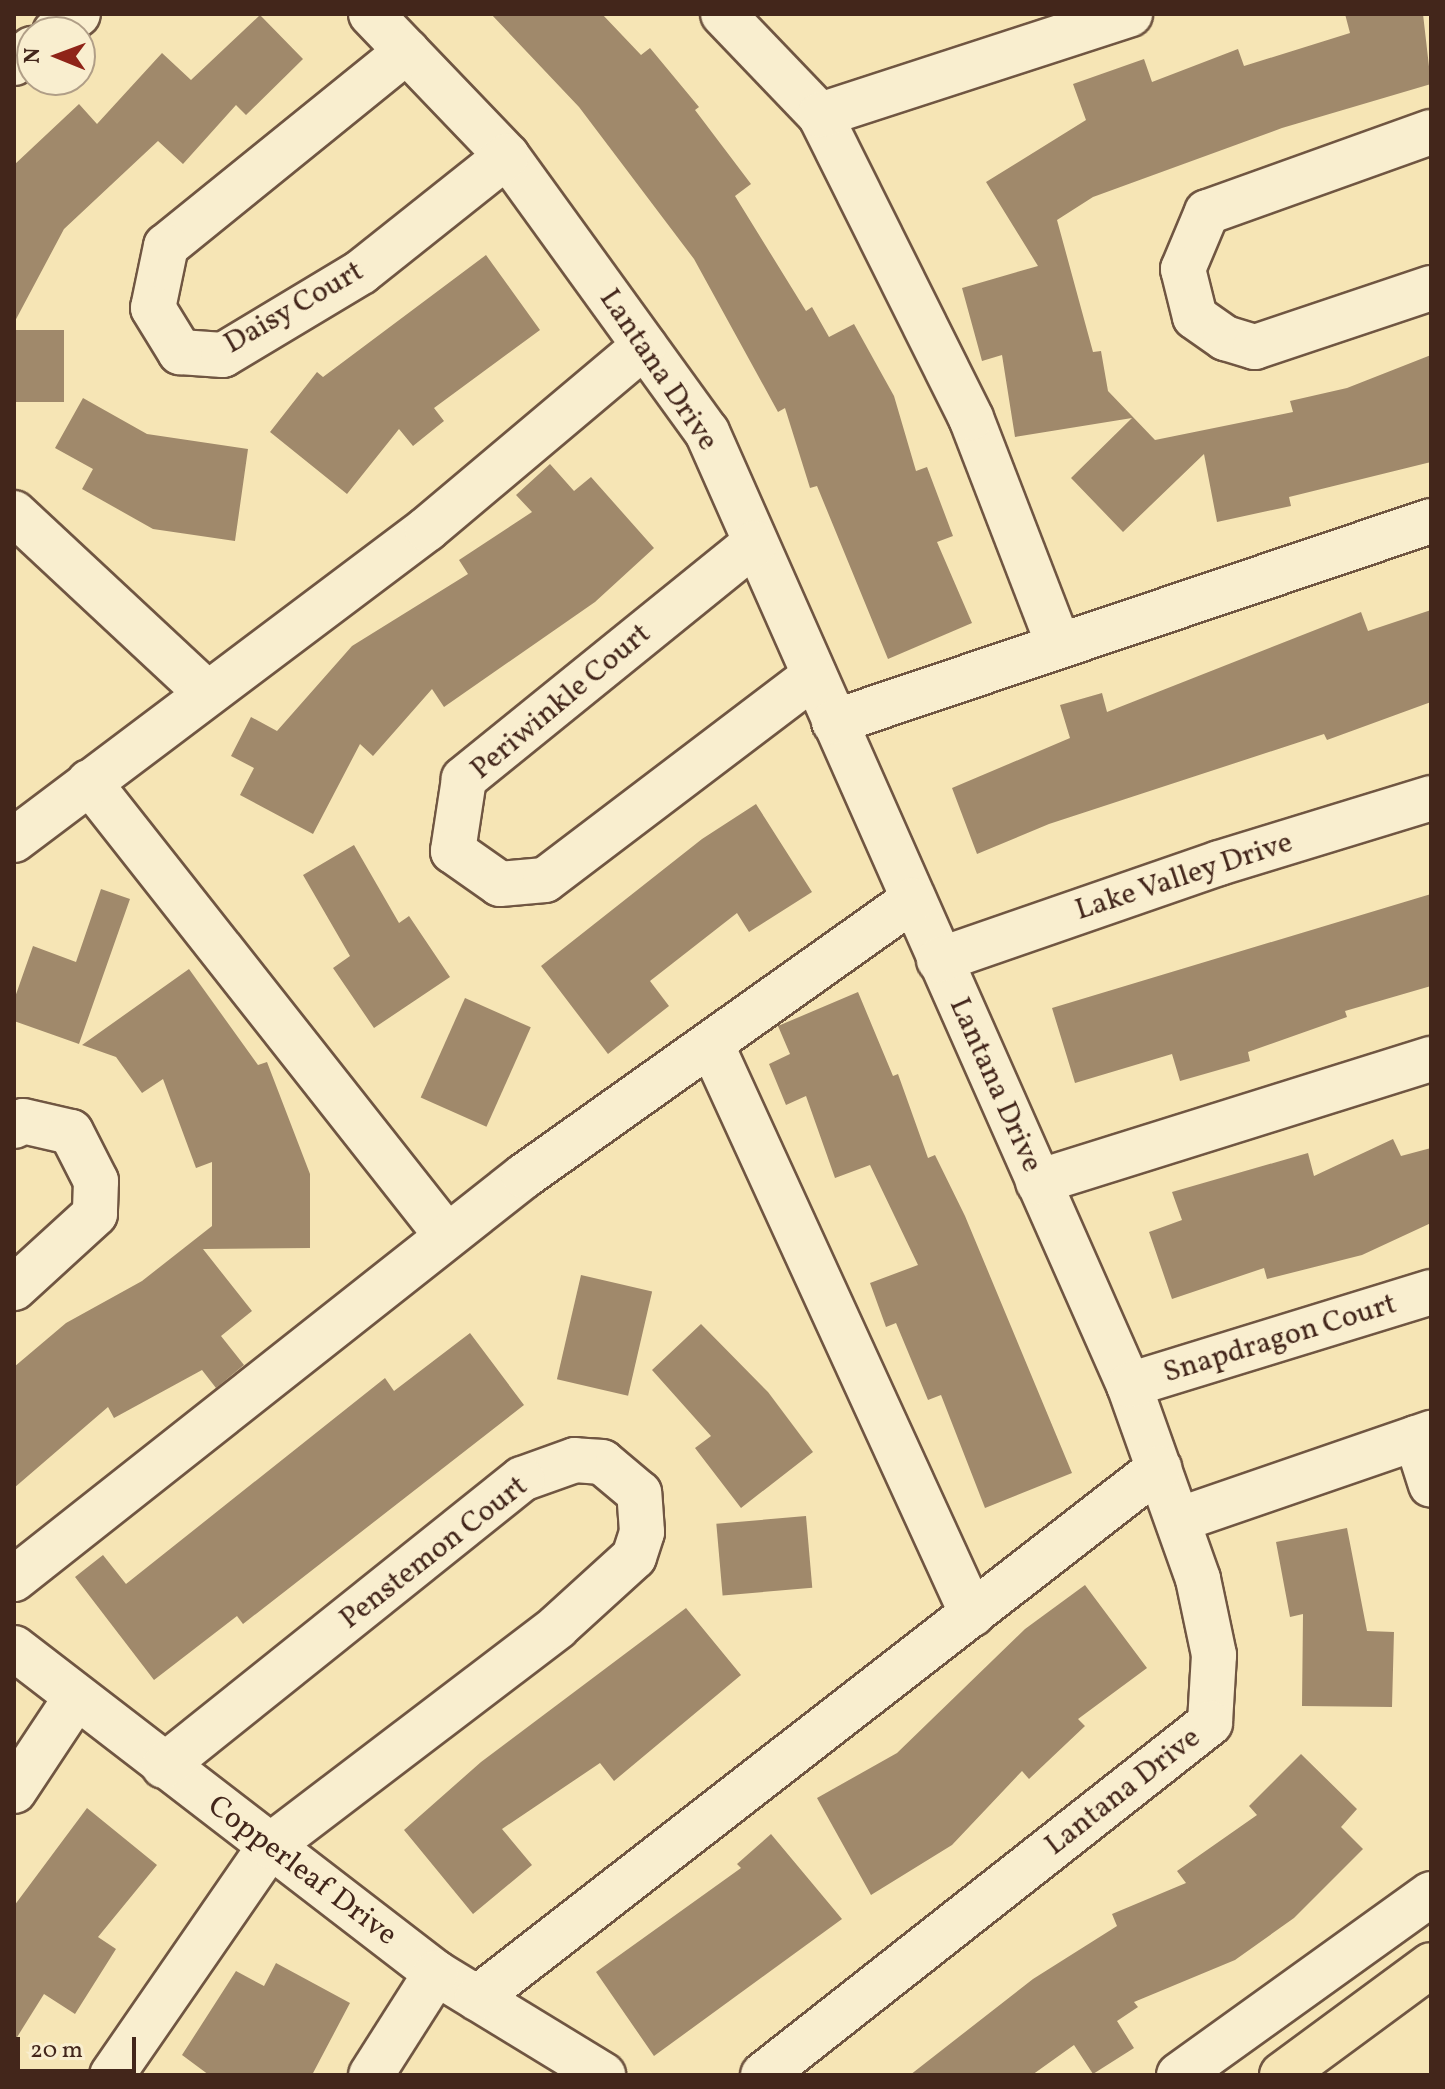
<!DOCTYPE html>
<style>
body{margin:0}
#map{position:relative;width:1445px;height:2089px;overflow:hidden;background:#f6e5b5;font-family:Vollkorn,serif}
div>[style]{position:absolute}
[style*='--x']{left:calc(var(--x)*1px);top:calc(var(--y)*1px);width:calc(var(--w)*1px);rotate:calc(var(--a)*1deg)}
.building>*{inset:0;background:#a0896b;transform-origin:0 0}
.roads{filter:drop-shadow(2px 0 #705642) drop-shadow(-2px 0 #705642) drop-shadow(0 2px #705642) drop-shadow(0 -2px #705642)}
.minor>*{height:44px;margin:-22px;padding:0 22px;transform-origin:22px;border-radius:22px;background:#f9eecf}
.major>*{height:44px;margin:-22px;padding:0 22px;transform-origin:22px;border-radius:22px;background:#f6e5b5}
span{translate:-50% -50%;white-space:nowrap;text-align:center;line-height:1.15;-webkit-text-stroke:6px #f9eecf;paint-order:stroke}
.street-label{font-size:30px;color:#43261b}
.frame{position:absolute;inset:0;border:16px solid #43261b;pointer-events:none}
.north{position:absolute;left:16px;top:16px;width:80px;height:80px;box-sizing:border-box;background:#f9eecf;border:2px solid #b09e87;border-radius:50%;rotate:271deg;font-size:22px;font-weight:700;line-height:32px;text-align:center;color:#43261b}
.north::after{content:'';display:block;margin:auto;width:28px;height:36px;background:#8f2418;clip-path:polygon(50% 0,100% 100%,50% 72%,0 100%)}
.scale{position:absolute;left:16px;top:2037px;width:120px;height:36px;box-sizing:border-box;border:4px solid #43261b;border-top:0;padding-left:10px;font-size:24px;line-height:28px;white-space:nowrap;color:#43261b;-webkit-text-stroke:6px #f9eecf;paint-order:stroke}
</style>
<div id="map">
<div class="building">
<div style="clip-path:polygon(491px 14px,602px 14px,641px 55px,650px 48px,699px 107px,695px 110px,751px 184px,735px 196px,806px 311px,812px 307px,829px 337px,854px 324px,894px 396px,916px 471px,927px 467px,953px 536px,937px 542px,972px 623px,888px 659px,817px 486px,810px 488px,785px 408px,778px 412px,694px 259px,579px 107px)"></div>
<div style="clip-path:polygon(1345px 14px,1423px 14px,1431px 84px,1282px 128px,1093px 197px,1057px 220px,1093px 352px,1101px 351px,1108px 391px,1155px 440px,1293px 412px,1290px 401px,1347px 388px,1431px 355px,1431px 462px,1289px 497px,1291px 506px,1217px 522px,1204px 454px,1123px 532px,1071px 478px,1132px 418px,1015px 437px,1002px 355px,982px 361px,962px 288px,1038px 266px,986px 182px,1086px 120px,1073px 84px,1144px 59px,1152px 82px,1238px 49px,1244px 66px,1350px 33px)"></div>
<div style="clip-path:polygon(260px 15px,303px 59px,246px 115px,236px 105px,183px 164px,158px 141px,64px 229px,14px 323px,14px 165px,79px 104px,97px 124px,162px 53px,191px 80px)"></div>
<div style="clip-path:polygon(486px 255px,540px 330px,434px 408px,444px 421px,413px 446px,399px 429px,347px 494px,270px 432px,317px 372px,323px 377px)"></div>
<div style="left:14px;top:330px;width:50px;height:72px"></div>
<div style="clip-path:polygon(83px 398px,147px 434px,248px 449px,235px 541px,153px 529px,82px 489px,93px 469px,55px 448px)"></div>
<div style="clip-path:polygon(550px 464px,574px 491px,591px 477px,654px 548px,595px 602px,444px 707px,432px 689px,373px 756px,360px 744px,313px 834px,240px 795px,254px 768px,231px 756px,251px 717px,277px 731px,352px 646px,468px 574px,459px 560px,532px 512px,516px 495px)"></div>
<div style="clip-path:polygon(1431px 610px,1431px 702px,1327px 740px,1324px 734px,1049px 824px,977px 854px,952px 788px,1070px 738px,1060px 705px,1102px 693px,1107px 712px,1361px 612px,1368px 631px)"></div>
<div style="clip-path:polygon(756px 804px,812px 892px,749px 932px,737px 913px,650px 981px,669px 1006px,608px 1054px,541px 966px,702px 839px)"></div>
<div style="clip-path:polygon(354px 845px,399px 923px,409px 916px,450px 977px,374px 1028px,333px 968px,350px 956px,303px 875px)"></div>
<div style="clip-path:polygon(101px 889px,130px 899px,79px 1044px,14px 1021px,14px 1000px,33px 946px,76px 962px)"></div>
<div style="clip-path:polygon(1431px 894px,1431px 986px,1345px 1011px,1347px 1017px,1248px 1052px,1250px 1061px,1180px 1081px,1172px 1054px,1075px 1083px,1052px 1008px)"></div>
<div style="clip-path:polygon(189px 969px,258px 1065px,267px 1062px,310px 1174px,310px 1248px,203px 1249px,252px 1311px,221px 1336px,244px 1365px,216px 1388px,202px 1370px,114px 1418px,108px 1407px,14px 1488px,14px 1367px,66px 1323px,142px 1281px,212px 1226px,212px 1162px,196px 1168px,163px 1079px,142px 1093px,116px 1057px,82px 1045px)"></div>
<div style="clip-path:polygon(858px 992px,893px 1076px,898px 1074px,928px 1158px,935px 1155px,965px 1216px,1072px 1473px,985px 1508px,941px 1395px,928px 1400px,896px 1323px,886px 1327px,870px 1283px,918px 1265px,870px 1165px,835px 1178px,806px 1096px,786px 1105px,769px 1064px,790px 1054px,778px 1026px)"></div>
<div style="left:465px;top:998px;width:72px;height:109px;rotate:24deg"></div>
<div style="clip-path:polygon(1393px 1139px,1401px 1156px,1431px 1148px,1431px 1223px,1362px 1255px,1267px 1279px,1264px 1268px,1172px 1299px,1149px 1232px,1182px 1220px,1172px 1192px,1308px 1153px,1314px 1176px)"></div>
<div style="left:581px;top:1275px;width:73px;height:107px;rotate:13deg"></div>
<div style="clip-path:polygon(701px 1324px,768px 1392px,813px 1452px,741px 1508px,695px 1448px,711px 1436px,652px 1370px)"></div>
<div style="clip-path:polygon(470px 1333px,524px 1405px,243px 1624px,237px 1616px,154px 1680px,75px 1577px,103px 1555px,126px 1584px,385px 1378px,394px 1391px)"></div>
<div style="left:806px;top:1516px;width:72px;height:90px;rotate:85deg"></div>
<div style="clip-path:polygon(1347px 1528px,1367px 1631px,1394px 1632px,1392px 1707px,1302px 1706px,1303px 1614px,1290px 1617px,1276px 1542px)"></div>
<div style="clip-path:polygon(1085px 1585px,1147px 1668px,1078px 1719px,1085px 1726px,1029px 1779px,1022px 1771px,952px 1845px,871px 1895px,817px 1798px,897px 1753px,1025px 1629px)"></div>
<div style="clip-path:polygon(686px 1608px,741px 1675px,614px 1781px,600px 1763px,502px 1829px,532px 1865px,473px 1914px,404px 1830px,481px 1762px)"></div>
<div style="clip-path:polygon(1301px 1754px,1357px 1809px,1341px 1827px,1363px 1849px,1294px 1918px,1235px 1960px,1134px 2002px,1138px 2007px,1117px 2021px,1134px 2048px,1093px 2074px,1074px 2045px,1032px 2075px,910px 2075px,1033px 1979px,1117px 1926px,1112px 1914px,1186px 1883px,1177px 1871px,1257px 1815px,1249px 1806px)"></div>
<div style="clip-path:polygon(87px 1808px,157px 1865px,98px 1937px,116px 1949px,75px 2014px,44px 1994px,14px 2042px,14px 1906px)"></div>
<div style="clip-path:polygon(771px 1834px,842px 1919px,654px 2056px,596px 1972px,741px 1868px,737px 1864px)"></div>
<div style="clip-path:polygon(276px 1963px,350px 2003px,312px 2075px,209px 2075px,182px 2055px,236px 1971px,264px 1986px)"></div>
</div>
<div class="roads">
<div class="minor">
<div style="--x:371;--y:14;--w:197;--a:46.2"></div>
<div style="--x:507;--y:156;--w:341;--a:54.1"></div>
<div style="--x:707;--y:432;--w:1042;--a:66.12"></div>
<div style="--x:1129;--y:1385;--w:206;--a:70.4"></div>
<div style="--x:1198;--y:1579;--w:78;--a:78.1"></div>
<div style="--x:1214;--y:1655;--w:68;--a:93.4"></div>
<div style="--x:1210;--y:1723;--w:569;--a:141.78"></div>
<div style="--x:723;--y:14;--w:140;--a:46.2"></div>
<div style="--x:55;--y:32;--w:29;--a:-38"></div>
<div style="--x:407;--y:51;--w:310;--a:141"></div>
<div style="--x:166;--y:246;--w:63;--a:101.8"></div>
<div style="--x:153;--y:308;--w:52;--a:58.5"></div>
<div style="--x:180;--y:352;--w:43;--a:4"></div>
<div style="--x:223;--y:355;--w:161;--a:-31"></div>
<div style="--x:361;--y:272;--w:186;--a:-38.5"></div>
<div style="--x:14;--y:63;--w:23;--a:-38"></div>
<div style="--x:1431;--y:132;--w:238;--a:160.3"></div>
<div style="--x:1207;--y:212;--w:62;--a:112.8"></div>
<div style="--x:1183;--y:269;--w:49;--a:76"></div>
<div style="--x:1195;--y:317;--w:37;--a:35"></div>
<div style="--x:1225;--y:338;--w:31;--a:17"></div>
<div style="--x:1255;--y:347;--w:186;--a:-18.5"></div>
<div style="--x:14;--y:513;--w:264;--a:43"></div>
<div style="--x:755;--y:543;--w:375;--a:141"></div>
<div style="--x:464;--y:779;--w:73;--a:98.7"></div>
<div style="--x:453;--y:851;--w:57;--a:35.1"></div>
<div style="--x:500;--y:884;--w:45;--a:-5.1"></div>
<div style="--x:545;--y:880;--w:338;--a:-37.2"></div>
<div style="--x:1059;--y:646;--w:244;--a:-111.1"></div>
<div style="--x:971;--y:418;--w:339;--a:-116.5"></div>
<div style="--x:820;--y:115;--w:326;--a:-18"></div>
<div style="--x:834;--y:722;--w:630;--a:-18.61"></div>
<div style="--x:89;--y:782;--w:578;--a:51.74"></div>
<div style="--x:14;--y:840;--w:517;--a:-36.98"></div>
<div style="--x:427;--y:529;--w:284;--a:-40.1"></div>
<div style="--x:939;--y:960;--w:296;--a:-19.1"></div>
<div style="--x:1219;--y:863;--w:222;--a:-17"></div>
<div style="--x:712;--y:1046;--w:625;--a:65.4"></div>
<div style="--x:14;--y:1126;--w:10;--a:-29"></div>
<div style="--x:23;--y:1121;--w:49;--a:12.9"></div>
<div style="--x:71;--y:1132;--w:55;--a:63"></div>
<div style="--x:96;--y:1181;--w:33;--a:92"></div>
<div style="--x:95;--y:1214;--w:110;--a:137.6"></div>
<div style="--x:1038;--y:1182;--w:412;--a:-17.4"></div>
<div style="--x:1129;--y:1385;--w:316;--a:-17.1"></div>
<div style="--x:1416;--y:1438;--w:49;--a:72.3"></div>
<div style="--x:1178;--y:1520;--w:268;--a:-19"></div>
<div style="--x:14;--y:1579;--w:650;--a:-38.32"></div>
<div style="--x:524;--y:1176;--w:476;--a:-35.4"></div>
<div style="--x:14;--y:1648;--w:533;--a:37.6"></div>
<div style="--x:436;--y:1973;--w:196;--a:31.4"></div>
<div style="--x:14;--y:1791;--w:110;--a:-56.5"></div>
<div style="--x:477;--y:1998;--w:864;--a:-37.85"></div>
<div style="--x:112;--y:2075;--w:278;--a:-55.4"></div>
<div style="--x:270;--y:1846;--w:361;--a:-37.3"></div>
<div style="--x:557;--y:1627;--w:104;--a:-42.3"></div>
<div style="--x:634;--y:1557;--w:26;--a:-72"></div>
<div style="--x:642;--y:1532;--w:39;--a:-94"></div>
<div style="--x:639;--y:1493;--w:48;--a:-140"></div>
<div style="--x:602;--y:1462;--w:27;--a:-176"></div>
<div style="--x:575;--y:1460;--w:56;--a:160.3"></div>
<div style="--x:522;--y:1479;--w:459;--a:141.3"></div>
<div style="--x:371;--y:2075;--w:121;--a:-57.5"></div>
<div style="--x:1179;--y:2075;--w:310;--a:-35.7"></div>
</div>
<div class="major">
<div style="--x:1282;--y:2075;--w:185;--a:-36.4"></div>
</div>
</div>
<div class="street-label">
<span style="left:294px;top:308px;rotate:-30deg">Daisy Court</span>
<span style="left:658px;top:370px;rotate:56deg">Lantana Drive</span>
<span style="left:561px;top:702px;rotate:-40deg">Periwinkle Court</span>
<span style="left:1184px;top:877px;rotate:-18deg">Lake Valley Drive</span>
<span style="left:995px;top:1085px;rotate:66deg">Lantana Drive</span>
<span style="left:1280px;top:1339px;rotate:-17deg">Snapdragon Court</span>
<span style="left:434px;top:1553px;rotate:-38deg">Penstemon Court</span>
<span style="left:1123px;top:1792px;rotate:-38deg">Lantana Drive</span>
<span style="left:302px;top:1871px;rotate:37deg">Copperleaf Drive</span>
</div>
<div class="frame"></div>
<div class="north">N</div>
<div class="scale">20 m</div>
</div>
